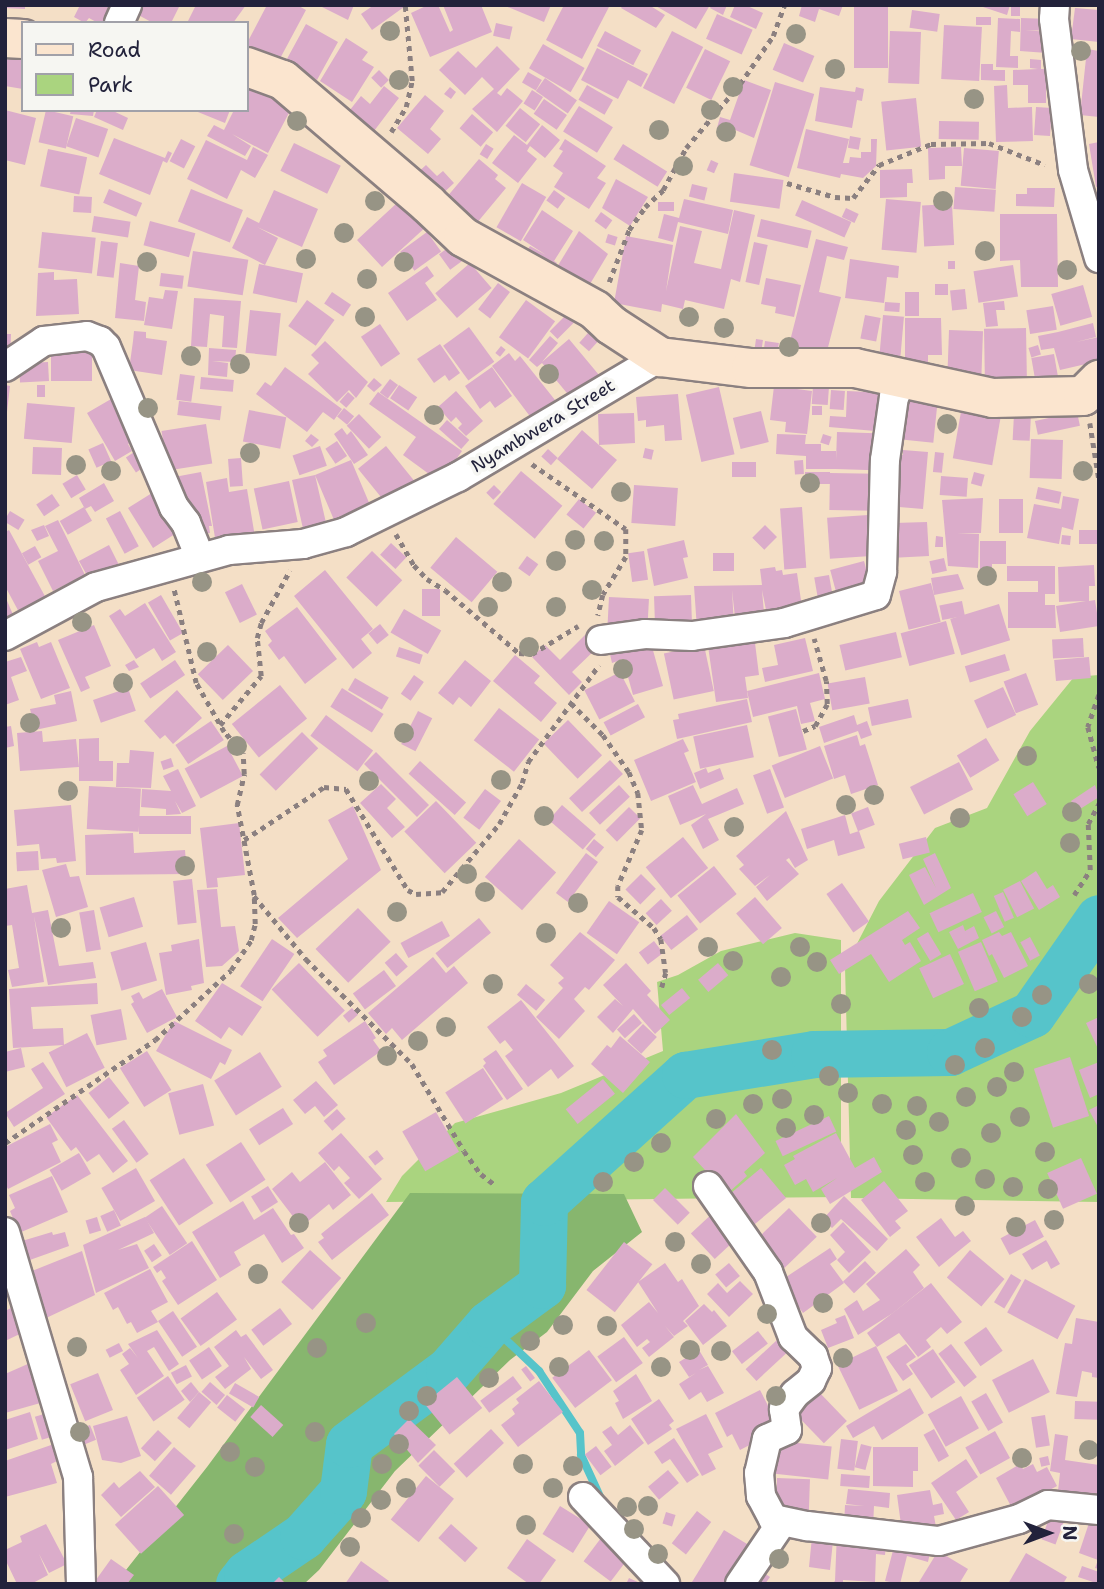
<!DOCTYPE html>
<style>
body{margin:0}
#map{position:relative;width:1104px;height:1589px;overflow:hidden;background:#f4dfc6;font-family:"Shantell Sans",sans-serif}
div>[style]{position:absolute}
[style*='--x']{left:calc(var(--x)*1px);top:calc(var(--y)*1px);width:calc(var(--w)*1px);rotate:calc(var(--a)*1deg)}
.green>*{inset:0;background:#aad47f}
.forest>*{inset:0;background:#87b66e}
.stream>*{height:8px;margin:-4px;padding:0 4px;transform-origin:4px;border-radius:4px;background:#56c4ca}
.river>*{height:47px;margin:-23.5px;padding:0 23.5px;transform-origin:23.5px;border-radius:23.5px;background:#56c4ca}
.building>*{inset:0;background:#dbacca;transform-origin:0 0}
.path>*{height:4.5px;margin-top:-2.25px;transform-origin:0;background:repeating-linear-gradient(90deg,#8b8080 0 5px,transparent 0 10px)}
.roads{filter:drop-shadow(2px 0 #8b8080) drop-shadow(-2px 0 #8b8080) drop-shadow(0 2px #8b8080) drop-shadow(0 -2px #8b8080)}
.street>*{height:28px;margin:-14px;padding:0 14px;transform-origin:14px;border-radius:14px;background:#fff}
.secondary>*{height:38px;margin:-19px;padding:0 19px;transform-origin:19px;border-radius:19px;background:#fbe5cf}
.trees>*{width:20px;height:20px;margin:-10px;border-radius:50%;background:#979485}
span{translate:-50% -50%;white-space:nowrap;text-align:center;line-height:1.15;-webkit-text-stroke:7px #f6f6f2;paint-order:stroke}
.street-label{font-size:18px;color:#22223b}
.frame{position:absolute;inset:0;border:7px solid #22223b;pointer-events:none}
.legend{position:absolute;left:21px;top:21px;width:228px;height:91px;box-sizing:border-box;background:#f6f6f2;border:2px solid #a1a1a9;margin:0;padding:9px 12px;list-style:none;font-size:21px;color:#22223b}
.legend li{display:flex;align-items:center;gap:14px;height:35px}
.legend b{width:35px;border:2px solid #a1a1a9}
.north{position:absolute;left:1013px;top:1498px;width:70px;height:70px;-webkit-text-stroke:5px #f6f6f2;paint-order:stroke;rotate:90deg;font-size:19px;font-weight:700;line-height:28px;text-align:center;color:#22223b}
.north::after{content:'';display:block;margin:auto;width:24px;height:32px;background:#22223b;clip-path:polygon(50% 0,100% 100%,50% 72%,0 100%)}
</style>
<div id="map">
<div class="green">
<div style="clip-path:polygon(1099px 675px,1099px 1202px,851px 1198px,845px 967px,879px 901px,935px 828px,987px 808px,1030px 731px,1074px 677px)"></div>
<div style="clip-path:polygon(795px 933px,841px 940px,841px 1197px,386px 1202px,402px 1176px,455px 1123px,561px 1093px,663px 1051px,657px 982px,678px 975px,721px 951px)"></div>
</div>
<div class="forest">
<div style="clip-path:polygon(410px 1193px,624px 1194px,642px 1232px,593px 1271px,547px 1332px,510px 1360px,395px 1471px,319px 1570px,304px 1584px,115px 1584px,207px 1467px)"></div>
</div>
<div class="stream">
<div style="--x:489;--y:1324;--w:69;--a:43.2"></div>
<div style="--x:539;--y:1371;--w:74;--a:56.5"></div>
<div style="--x:580;--y:1433;--w:22;--a:87"></div>
<div style="--x:581;--y:1455;--w:53;--a:65.4"></div>
</div>
<div class="river">
<div style="--x:239;--y:1584;--w:13;--a:-51"></div>
<div style="--x:247;--y:1574;--w:68;--a:-34.2"></div>
<div style="--x:303;--y:1536;--w:60;--a:-48.4"></div>
<div style="--x:343;--y:1491;--w:47;--a:-82.7"></div>
<div style="--x:349;--y:1444;--w:124;--a:-36.5"></div>
<div style="--x:449;--y:1370;--w:61;--a:-49"></div>
<div style="--x:489;--y:1324;--w:66;--a:-36.3"></div>
<div style="--x:542;--y:1285;--w:83;--a:-88.6"></div>
<div style="--x:544;--y:1202;--w:190;--a:-42"></div>
<div style="--x:685;--y:1075;--w:131;--a:-9.2"></div>
<div style="--x:814;--y:1054;--w:136;--a:-0.8"></div>
<div style="--x:950;--y:1052;--w:90;--a:-24.9"></div>
<div style="--x:1032;--y:1014;--w:117;--a:-55.1"></div>
</div>
<div class="building">
<div style="clip-path:polygon(5px 5px,25px 5px,25px 9px,5px 8px)"></div>
<div style="clip-path:polygon(80px 5px,121px 5px,111px 23px,98px 23px,89px 18px,85px 23px,74px 17px)"></div>
<div style="clip-path:polygon(134px 5px,180px 5px,171px 23px,153px 23px,131px 11px)"></div>
<div style="clip-path:polygon(196px 5px,246px 5px,233px 23px,187px 23px)"></div>
<div style="clip-path:polygon(267px 5px,297px 5px,306px 10px,276px 66px,247px 49px,247px 43px)"></div>
<div style="clip-path:polygon(318px 5px,354px 5px,348px 20px)"></div>
<div style="clip-path:polygon(374px 5px,403px 5px,404px 7px,372px 30px,361px 14px)"></div>
<div style="clip-path:polygon(428px 5px,438px 5px,450px 32px,453px 30px,443px 5px,481px 5px,492px 32px,430px 57px,411px 13px)"></div>
<div style="clip-path:polygon(503px 5px,551px 5px,544px 22px)"></div>
<div style="clip-path:polygon(564px 5px,610px 5px,582px 59px,546px 40px)"></div>
<div style="clip-path:polygon(623px 5px,649px 5px,665px 15px,656px 28px,621px 8px)"></div>
<div style="clip-path:polygon(654px 5px,710px 5px,696px 29px)"></div>
<div style="clip-path:polygon(712px 5px,727px 5px,723px 15px,710px 8px)"></div>
<div style="clip-path:polygon(735px 5px,745px 5px,763px 13px,756px 29px,730px 17px)"></div>
<div style="clip-path:polygon(802px 5px,843px 5px,839px 16px,819px 9px,815px 22px,799px 16px)"></div>
<div style="left:854px;top:5px;width:34px;height:63px"></div>
<div style="clip-path:polygon(977px 5px,1010px 5px,1007px 15px)"></div>
<div style="left:1011px;top:5px;width:9px;height:11px"></div>
<div style="clip-path:polygon(1075px 8px,1099px 10px,1099px 42px,1071px 39px)"></div>
<div style="left:912px;top:10px;width:28px;height:18px;rotate:8deg"></div>
<div style="left:717px;top:14px;width:39px;height:27px;rotate:24deg"></div>
<div style="left:976px;top:17px;width:15px;height:8px"></div>
<div style="clip-path:polygon(998px 18px,1020px 19px,1020px 32px,1011px 31px,1010px 56px,1018px 56px,1018px 68px,996px 67px)"></div>
<div style="clip-path:polygon(1021px 18px,1050px 19px,1050px 31px,1025px 30px,1048px 32px,1047px 53px,1020px 51px)"></div>
<div style="left:496px;top:23px;width:17px;height:13px;rotate:13deg"></div>
<div style="clip-path:polygon(306px 24px,338px 42px,317px 80px,306px 73px,303px 80px,282px 68px)"></div>
<div style="left:944px;top:25px;width:38px;height:54px;rotate:3deg"></div>
<div style="left:605px;top:31px;width:41px;height:17px;rotate:28deg"></div>
<div style="left:672px;top:31px;width:35px;height:64px;rotate:27deg"></div>
<div style="left:890px;top:31px;width:31px;height:52px;rotate:2deg"></div>
<div style="clip-path:polygon(346px 38px,368px 52px,362px 60px,374px 67px,352px 102px,320px 81px)"></div>
<div style="clip-path:polygon(23px 41px,23px 89px,5px 86px,5px 47px)"></div>
<div style="left:784px;top:43px;width:33px;height:29px;rotate:23deg"></div>
<div style="left:543px;top:44px;width:48px;height:28px;rotate:30deg"></div>
<div style="clip-path:polygon(497px 46px,520px 69px,497px 93px,501px 96px,507px 88px,523px 101px,497px 132px,472px 109px,494px 89px,482px 77px,465px 95px,439px 70px,458px 51px,476px 68px)"></div>
<div style="clip-path:polygon(597px 48px,648px 74px,641px 87px,628px 80px,618px 99px,581px 80px)"></div>
<div style="left:705px;top:49px;width:28px;height:43px;rotate:26deg"></div>
<div style="clip-path:polygon(1087px 49px,1099px 51px,1099px 117px,1080px 115px)"></div>
<div style="clip-path:polygon(1030px 59px,1041px 60px,1041px 69px,1046px 69px,1046px 103px,1028px 103px,1028px 85px,1013px 85px,1013px 70px,1038px 69px,1030px 68px)"></div>
<div style="clip-path:polygon(981px 64px,993px 64px,993px 70px,1005px 70px,1005px 81px,981px 80px)"></div>
<div style="left:379px;top:70px;width:14px;height:11px;rotate:45deg"></div>
<div style="left:528px;top:72px;width:16px;height:12px;rotate:30deg"></div>
<div style="left:545px;top:78px;width:39px;height:16px;rotate:35deg"></div>
<div style="clip-path:polygon(744px 80px,771px 90px,754px 138px,733px 129px,731px 133px,717px 128px,720px 117px,730px 120px)"></div>
<div style="left:775px;top:82px;width:41px;height:87px;rotate:17deg"></div>
<div style="left:587px;top:85px;width:30px;height:17px;rotate:30deg"></div>
<div style="clip-path:polygon(1007px 85px,1008px 108px,1032px 107px,1033px 141px,996px 142px,994px 86px)"></div>
<div style="clip-path:polygon(247px 86px,291px 109px,268px 153px,232px 134px,251px 146px,245px 156px,207px 136px,214px 125px,224px 130px,234px 110px,247px 110px)"></div>
<div style="clip-path:polygon(384px 86px,399px 98px,371px 135px,346px 115px,361px 96px,370px 104px)"></div>
<div style="clip-path:polygon(450px 87px,456px 92px,451px 99px,444px 94px)"></div>
<div style="clip-path:polygon(820px 87px,855px 92px,856px 87px,864px 89px,862px 101px,857px 100px,852px 128px,815px 121px)"></div>
<div style="left:532px;top:90px;width:13px;height:16px;rotate:32deg"></div>
<div style="clip-path:polygon(425px 95px,444px 111px,430px 129px,441px 139px,428px 154px,397px 128px)"></div>
<div style="left:916px;top:98px;width:49px;height:35px;rotate:84deg"></div>
<div style="left:544px;top:99px;width:28px;height:18px;rotate:35deg"></div>
<div style="left:579px;top:106px;width:40px;height:30px;rotate:32deg"></div>
<div style="left:1036px;top:107px;width:16px;height:28px;rotate:4deg"></div>
<div style="left:520px;top:108px;width:26px;height:23px;rotate:39deg"></div>
<div style="clip-path:polygon(5px 110px,36px 118px,25px 165px,5px 160px)"></div>
<div style="left:46px;top:110px;width:28px;height:33px;rotate:13deg"></div>
<div style="clip-path:polygon(71px 110px,94px 110px,93px 116px,70px 114px)"></div>
<div style="clip-path:polygon(97px 110px,111px 110px,128px 118px,123px 130px,94px 117px)"></div>
<div style="clip-path:polygon(193px 110px,230px 110px,225px 123px)"></div>
<div style="left:472px;top:114px;width:28px;height:19px;rotate:41deg"></div>
<div style="left:76px;top:118px;width:34px;height:30px;rotate:19deg"></div>
<div style="left:939px;top:121px;width:40px;height:18px;rotate:1deg"></div>
<div style="clip-path:polygon(542px 125px,560px 140px,545px 158px,530px 146px,527px 151px,537px 159px,518px 183px,492px 163px,514px 135px,527px 145px)"></div>
<div style="clip-path:polygon(806px 129px,849px 139px,843px 163px,849px 163px,850px 157px,861px 158px,861px 152px,871px 152px,871px 139px,877px 139px,876px 166px,863px 178px,841px 174px,840px 178px,797px 168px)"></div>
<div style="left:850px;top:136px;width:11px;height:12px;rotate:10deg"></div>
<div style="clip-path:polygon(114px 138px,165px 158px,168px 151px,172px 153px,167px 163px,163px 161px,150px 195px,99px 174px)"></div>
<div style="left:181px;top:139px;width:16px;height:25px;rotate:27deg"></div>
<div style="clip-path:polygon(565px 139px,606px 166px,597px 178px,606px 183px,589px 209px,554px 187px,563px 173px,553px 166px,563px 151px,559px 149px)"></div>
<div style="clip-path:polygon(206px 140px,247px 160px,253px 147px,268px 155px,255px 178px,241px 170px,227px 199px,187px 179px)"></div>
<div style="clip-path:polygon(1099px 142px,1099px 186px,1096px 187px,1089px 144px)"></div>
<div style="left:294px;top:143px;width:52px;height:31px;rotate:26deg"></div>
<div style="left:486px;top:144px;width:9px;height:12px;rotate:32deg"></div>
<div style="left:623px;top:144px;width:52px;height:18px;rotate:32deg"></div>
<div style="clip-path:polygon(961px 147px,962px 166px,945px 166px,945px 179px,929px 180px,928px 148px)"></div>
<div style="left:964px;top:148px;width:35px;height:38px;rotate:5deg"></div>
<div style="left:48px;top:149px;width:40px;height:38px;rotate:12deg"></div>
<div style="clip-path:polygon(479px 159px,498px 175px,495px 179px,506px 188px,476px 224px,446px 198px)"></div>
<div style="left:711px;top:160px;width:8px;height:11px;rotate:23deg"></div>
<div style="clip-path:polygon(426px 165px,437px 176px,443px 171px,454px 183px,436px 200px,414px 176px)"></div>
<div style="clip-path:polygon(912px 169px,913px 183px,907px 183px,907px 197px,880px 198px,880px 170px)"></div>
<div style="left:734px;top:173px;width:50px;height:29px;rotate:8deg"></div>
<div style="clip-path:polygon(616px 179px,648px 197px,630px 226px,602px 208px)"></div>
<div style="left:522px;top:183px;width:28px;height:51px;rotate:30deg"></div>
<div style="left:692px;top:184px;width:16px;height:13px;rotate:14deg"></div>
<div style="left:955px;top:187px;width:41px;height:22px;rotate:4deg"></div>
<div style="clip-path:polygon(1027px 188px,1055px 188px,1054px 207px,1016px 206px,1016px 194px,1027px 194px)"></div>
<div style="left:109px;top:189px;width:36px;height:15px;rotate:23deg"></div>
<div style="left:191px;top:189px;width:56px;height:35px;rotate:22deg"></div>
<div style="clip-path:polygon(274px 190px,318px 209px,302px 247px,257px 227px,278px 238px,265px 265px,232px 248px,247px 217px,259px 223px)"></div>
<div style="left:554px;top:190px;width:14px;height:13px;rotate:36deg"></div>
<div style="left:74px;top:196px;width:18px;height:16px;rotate:3deg"></div>
<div style="clip-path:polygon(684px 199px,733px 210px,728px 234px,678px 222px,673px 242px,658px 238px,664px 214px,679px 218px)"></div>
<div style="left:886px;top:199px;width:35px;height:51px;rotate:5deg"></div>
<div style="left:802px;top:200px;width:54px;height:17px;rotate:24deg"></div>
<div style="clip-path:polygon(398px 202px,407px 212px,412px 208px,428px 225px,382px 267px,357px 240px)"></div>
<div style="left:658px;top:202px;width:16px;height:9px"></div>
<div style="left:952px;top:204px;width:41px;height:30px;rotate:87deg"></div>
<div style="left:846px;top:208px;width:14px;height:10px;rotate:25deg"></div>
<div style="clip-path:polygon(542px 210px,573px 231px,554px 261px,557px 263px,549px 275px,522px 258px,530px 246px,546px 255px,523px 240px)"></div>
<div style="clip-path:polygon(734px 210px,755px 215px,740px 282px,731px 279px,724px 309px,685px 300px,683px 309px,662px 304px,661px 312px,614px 303px,626px 236px,673px 245px,666px 291px,680px 226px,702px 231px,694px 263px,721px 269px)"></div>
<div style="left:601px;top:212px;width:14px;height:11px;rotate:36deg"></div>
<div style="clip-path:polygon(1000px 214px,1057px 214px,1058px 287px,1021px 287px,1020px 260px,1000px 261px)"></div>
<div style="left:94px;top:216px;width:37px;height:16px;rotate:9deg"></div>
<div style="left:761px;top:219px;width:52px;height:18px;rotate:13deg"></div>
<div style="left:150px;top:221px;width:47px;height:25px;rotate:15deg"></div>
<div style="clip-path:polygon(579px 231px,608px 254px,587px 289px,554px 272px)"></div>
<div style="left:42px;top:232px;width:54px;height:36px;rotate:6deg"></div>
<div style="left:427px;top:232px;width:24px;height:33px;rotate:54deg"></div>
<div style="left:608px;top:234px;width:10px;height:9px;rotate:17deg"></div>
<div style="clip-path:polygon(816px 239px,848px 247px,844px 260px,827px 256px,819px 292px,841px 297px,826px 355px,789px 345px)"></div>
<div style="left:101px;top:241px;width:17px;height:35px;rotate:7deg"></div>
<div style="left:456px;top:242px;width:19px;height:21px;rotate:54deg"></div>
<div style="left:754px;top:242px;width:14px;height:41px;rotate:12deg"></div>
<div style="left:193px;top:251px;width:56px;height:36px;rotate:9deg"></div>
<div style="clip-path:polygon(850px 259px,899px 266px,898px 278px,887px 277px,884px 303px,845px 298px)"></div>
<div style="left:948px;top:261px;width:7px;height:8px"></div>
<div style="clip-path:polygon(120px 263px,139px 266px,135px 300px,146px 302px,144px 321px,115px 318px)"></div>
<div style="left:470px;top:263px;width:33px;height:46px;rotate:49deg"></div>
<div style="left:259px;top:264px;width:45px;height:30px;rotate:12deg"></div>
<div style="left:1013px;top:265px;width:32px;height:40px;rotate:81deg"></div>
<div style="clip-path:polygon(427px 266px,434px 276px,425px 283px,437px 300px,407px 321px,388px 293px)"></div>
<div style="clip-path:polygon(54px 272px,54px 280px,77px 279px,79px 314px,36px 316px,38px 273px)"></div>
<div style="left:161px;top:273px;width:23px;height:13px;rotate:7deg"></div>
<div style="clip-path:polygon(766px 278px,801px 285px,794px 317px,775px 313px,776px 307px,761px 304px)"></div>
<div style="left:498px;top:283px;width:15px;height:33px;rotate:37deg"></div>
<div style="left:935px;top:284px;width:13px;height:11px"></div>
<div style="left:1083px;top:285px;width:33px;height:33px;rotate:74deg"></div>
<div style="left:965px;top:289px;width:20px;height:15px;rotate:84deg"></div>
<div style="clip-path:polygon(165px 290px,178px 291px,172px 329px,144px 325px,149px 297px,163px 299px)"></div>
<div style="left:332px;top:292px;width:23px;height:14px;rotate:34deg"></div>
<div style="left:905px;top:292px;width:14px;height:24px"></div>
<div style="clip-path:polygon(194px 298px,241px 301px,237px 348px,222px 347px,224px 316px,210px 314px,207px 347px,191px 346px)"></div>
<div style="left:307px;top:300px;width:34px;height:32px;rotate:36deg"></div>
<div style="left:526px;top:300px;width:36px;height:46px;rotate:36deg"></div>
<div style="clip-path:polygon(1004px 301px,1005px 310px,996px 310px,998px 326px,986px 327px,983px 303px)"></div>
<div style="left:885px;top:302px;width:15px;height:9px;rotate:4deg"></div>
<div style="left:1053px;top:306px;width:24px;height:27px;rotate:81deg"></div>
<div style="left:250px;top:310px;width:31px;height:43px;rotate:6deg"></div>
<div style="left:566px;top:315px;width:11px;height:23px;rotate:45deg"></div>
<div style="left:865px;top:315px;width:16px;height:24px;rotate:11deg"></div>
<div style="left:883px;top:315px;width:21px;height:43px;rotate:5deg"></div>
<div style="clip-path:polygon(905px 318px,941px 318px,942px 355px,928px 355px,928px 363px,905px 363px)"></div>
<div style="clip-path:polygon(1093px 323px,1096px 337px,1076px 342px,1099px 337px,1099px 361px,1060px 370px,1054px 348px,1041px 350px,1038px 336px,1058px 332px,1063px 346px,1058px 332px)"></div>
<div style="left:380px;top:324px;width:36px;height:23px;rotate:56deg"></div>
<div style="left:469px;top:327px;width:43px;height:32px;rotate:54deg"></div>
<div style="left:1026px;top:328px;width:54px;height:42px;rotate:89deg"></div>
<div style="left:949px;top:330px;width:34px;height:44px;rotate:2deg"></div>
<div style="clip-path:polygon(134px 331px,146px 332px,146px 338px,167px 341px,162px 375px,129px 370px,133px 341px,146px 342px,133px 341px)"></div>
<div style="left:588px;top:333px;width:13px;height:13px;rotate:42deg"></div>
<div style="clip-path:polygon(5px 334px,11px 334px,10px 362px,5px 362px)"></div>
<div style="clip-path:polygon(550px 336px,558px 343px,542px 362px,569px 339px,599px 375px,571px 398px,542px 363px,537px 367px,529px 360px)"></div>
<div style="left:756px;top:339px;width:7px;height:13px;rotate:8deg"></div>
<div style="clip-path:polygon(325px 341px,368px 382px,356px 398px,349px 390px,337px 402px,308px 374px,319px 363px,311px 355px)"></div>
<div style="left:765px;top:341px;width:14px;height:12px;rotate:8deg"></div>
<div style="left:51px;top:343px;width:41px;height:38px"></div>
<div style="clip-path:polygon(440px 344px,460px 373px,449px 381px,445px 375px,434px 383px,417px 359px)"></div>
<div style="left:1038px;top:345px;width:10px;height:10px;rotate:73deg"></div>
<div style="left:501px;top:346px;width:6px;height:9px;rotate:39deg"></div>
<div style="clip-path:polygon(209px 348px,236px 350px,235px 362px,212px 361px,228px 363px,227px 377px,208px 375px)"></div>
<div style="clip-path:polygon(509px 353px,515px 361px,520px 356px,555px 400px,532px 419px,492px 366px)"></div>
<div style="left:1054px;top:354px;width:23px;height:23px;rotate:80deg"></div>
<div style="left:48px;top:362px;width:19px;height:29px;rotate:87deg"></div>
<div style="clip-path:polygon(285px 367px,342px 409px,334px 420px,323px 412px,307px 432px,256px 394px,265px 382px,271px 386px)"></div>
<div style="clip-path:polygon(492px 367px,512px 396px,495px 408px,490px 401px,480px 409px,465px 386px)"></div>
<div style="left:180px;top:374px;width:15px;height:26px;rotate:8deg"></div>
<div style="left:201px;top:377px;width:33px;height:12px;rotate:5deg"></div>
<div style="clip-path:polygon(374px 378px,382px 385px,374px 392px,367px 386px)"></div>
<div style="left:390px;top:379px;width:10px;height:17px;rotate:37deg"></div>
<div style="clip-path:polygon(5px 385px,10px 386px,7px 412px,5px 412px)"></div>
<div style="left:37px;top:385px;width:8px;height:12px"></div>
<div style="left:399px;top:385px;width:22px;height:16px;rotate:34deg"></div>
<div style="clip-path:polygon(774px 386px,812px 391px,807px 434px,785px 432px,786px 422px,770px 420px)"></div>
<div style="left:813px;top:386px;width:16px;height:18px;rotate:4deg"></div>
<div style="left:719px;top:387px;width:69px;height:34px;rotate:77deg"></div>
<div style="left:831px;top:390px;width:14px;height:19px;rotate:4deg"></div>
<div style="clip-path:polygon(456px 391px,483px 421px,466px 436px,458px 428px,462px 424px,456px 417px,451px 422px,438px 407px)"></div>
<div style="clip-path:polygon(847px 391px,889px 393px,887px 432px,829px 427px,830px 416px,846px 417px)"></div>
<div style="left:348px;top:392px;width:9px;height:13px;rotate:41deg"></div>
<div style="clip-path:polygon(378px 392px,462px 451px,440px 482px,403px 455px,416px 437px,369px 404px)"></div>
<div style="clip-path:polygon(678px 394px,682px 440px,665px 441px,664px 425px,646px 427px,646px 420px,638px 421px,636px 397px)"></div>
<div style="clip-path:polygon(118px 395px,142px 435px,128px 444px,132px 451px,115px 461px,87px 413px)"></div>
<div style="left:899px;top:396px;width:39px;height:43px;rotate:6deg"></div>
<div style="left:179px;top:401px;width:43px;height:14px;rotate:7deg"></div>
<div style="left:27px;top:403px;width:48px;height:36px;rotate:5deg"></div>
<div style="left:822px;top:406px;width:9px;height:10px;rotate:90deg"></div>
<div style="left:962px;top:406px;width:40px;height:53px;rotate:10deg"></div>
<div style="left:344px;top:408px;width:13px;height:11px;rotate:39deg"></div>
<div style="left:249px;top:410px;width:38px;height:32px;rotate:11deg"></div>
<div style="left:761px;top:411px;width:32px;height:29px;rotate:76deg"></div>
<div style="left:1077px;top:412px;width:14px;height:43px;rotate:78deg"></div>
<div style="clip-path:polygon(634px 413px,635px 443px,599px 445px,617px 460px,592px 489px,557px 459px,582px 430px,599px 445px,598px 414px)"></div>
<div style="left:359px;top:414px;width:32px;height:17px;rotate:46deg"></div>
<div style="left:1014px;top:414px;width:17px;height:26px;rotate:3deg"></div>
<div style="left:447px;top:420px;width:30px;height:12px;rotate:42deg"></div>
<div style="left:206px;top:424px;width:40px;height:45px;rotate:81deg"></div>
<div style="clip-path:polygon(342px 428px,347px 435px,351px 431px,368px 455px,354px 464px,334px 434px)"></div>
<div style="left:837px;top:432px;width:46px;height:37px;rotate:2deg"></div>
<div style="clip-path:polygon(311px 434px,319px 440px,312px 447px,305px 441px)"></div>
<div style="clip-path:polygon(777px 434px,806px 435px,805px 444px,821px 444px,821px 451px,836px 451px,836px 469px,806px 469px,806px 456px,776px 454px)"></div>
<div style="left:823px;top:434px;width:9px;height:9px;rotate:18deg"></div>
<div style="left:1031px;top:439px;width:32px;height:39px;rotate:2deg"></div>
<div style="left:337px;top:441px;width:18px;height:14px;rotate:56deg"></div>
<div style="left:103px;top:443px;width:20px;height:16px;rotate:66deg"></div>
<div style="left:320px;top:446px;width:21px;height:29px;rotate:71deg"></div>
<div style="left:386px;top:446px;width:48px;height:36px;rotate:51deg"></div>
<div style="left:33px;top:447px;width:29px;height:27px;rotate:2deg"></div>
<div style="left:140px;top:448px;width:18px;height:17px;rotate:56deg"></div>
<div style="left:645px;top:448px;width:9px;height:10px;rotate:13deg"></div>
<div style="left:548px;top:449px;width:13px;height:10px;rotate:42deg"></div>
<div style="clip-path:polygon(903px 450px,928px 452px,923px 509px,887px 506px,891px 454px,903px 455px)"></div>
<div style="left:935px;top:452px;width:9px;height:20px;rotate:6deg"></div>
<div style="left:241px;top:458px;width:28px;height:13px;rotate:86deg"></div>
<div style="clip-path:polygon(351px 460px,373px 512px,337px 527px,315px 475px,327px 527px,304px 533px,292px 480px,315px 475px)"></div>
<div style="left:803px;top:460px;width:14px;height:9px;rotate:86deg"></div>
<div style="left:732px;top:462px;width:24px;height:15px"></div>
<div style="left:521px;top:471px;width:54px;height:43px;rotate:40deg"></div>
<div style="clip-path:polygon(201px 472px,212px 526px,209px 526px,210px 533px,199px 535px,169px 478px)"></div>
<div style="left:805px;top:472px;width:25px;height:12px"></div>
<div style="left:974px;top:472px;width:11px;height:12px;rotate:15deg"></div>
<div style="left:830px;top:473px;width:45px;height:37px;rotate:1deg"></div>
<div style="left:77px;top:475px;width:17px;height:17px;rotate:59deg"></div>
<div style="left:941px;top:476px;width:27px;height:19px;rotate:4deg"></div>
<div style="clip-path:polygon(155px 478px,186px 527px,153px 548px,128px 508px,152px 493px,146px 484px)"></div>
<div style="clip-path:polygon(227px 478px,229px 492px,247px 489px,255px 537px,216px 544px,206px 482px)"></div>
<div style="left:289px;top:481px;width:42px;height:36px;rotate:78deg"></div>
<div style="clip-path:polygon(104px 483px,114px 501px,95px 512px,91px 506px,85px 509px,79px 498px)"></div>
<div style="left:494px;top:485px;width:10px;height:11px;rotate:45deg"></div>
<div style="left:634px;top:485px;width:44px;height:38px;rotate:4deg"></div>
<div style="left:1038px;top:487px;width:24px;height:12px;rotate:12deg"></div>
<div style="left:52px;top:494px;width:14px;height:19px;rotate:56deg"></div>
<div style="clip-path:polygon(1063px 496px,1079px 499px,1073px 530px,1062px 527px,1059px 544px,1027px 538px,1034px 504px,1061px 509px)"></div>
<div style="clip-path:polygon(983px 498px,981px 533px,957px 534px,979px 534px,978px 568px,948px 566px,942px 500px)"></div>
<div style="left:579px;top:499px;width:22px;height:20px;rotate:39deg"></div>
<div style="left:999px;top:499px;width:24px;height:34px"></div>
<div style="left:84px;top:507px;width:16px;height:28px;rotate:60deg"></div>
<div style="left:802px;top:507px;width:61px;height:22px;rotate:86deg"></div>
<div style="left:10px;top:511px;width:17px;height:12px;rotate:31deg"></div>
<div style="left:120px;top:511px;width:40px;height:16px;rotate:62deg"></div>
<div style="left:868px;top:515px;width:41px;height:41px;rotate:86deg"></div>
<div style="clip-path:polygon(58px 520px,85px 575px,53px 591px,38px 561px,58px 551px,45px 526px)"></div>
<div style="clip-path:polygon(927px 522px,929px 556px,890px 558px,894px 523px)"></div>
<div style="clip-path:polygon(44px 525px,49px 536px,37px 541px,31px 530px)"></div>
<div style="left:765px;top:525px;width:17px;height:18px;rotate:45deg"></div>
<div style="clip-path:polygon(9px 530px,47px 600px,20px 614px,5px 586px,5px 532px)"></div>
<div style="left:1079px;top:530px;width:19px;height:14px"></div>
<div style="left:1062px;top:535px;width:9px;height:9px;rotate:6deg"></div>
<div style="clip-path:polygon(936px 536px,943px 537px,943px 547px,935px 547px)"></div>
<div style="left:456px;top:537px;width:54px;height:40px;rotate:40deg"></div>
<div style="clip-path:polygon(684px 540px,688px 557px,683px 558px,688px 578px,654px 586px,647px 549px)"></div>
<div style="clip-path:polygon(980px 541px,1006px 541px,1006px 564px,992px 564px,992px 570px,980px 570px)"></div>
<div style="left:391px;top:543px;width:21px;height:16px;rotate:43deg"></div>
<div style="clip-path:polygon(109px 545px,120px 567px,89px 579px,79px 561px)"></div>
<div style="left:35px;top:546px;width:13px;height:15px;rotate:61deg"></div>
<div style="left:372px;top:551px;width:42px;height:37px;rotate:44deg"></div>
<div style="left:644px;top:551px;width:29px;height:16px;rotate:82deg"></div>
<div style="left:734px;top:553px;width:18px;height:21px;rotate:90deg"></div>
<div style="left:527px;top:556px;width:14px;height:15px;rotate:36deg"></div>
<div style="left:944px;top:558px;width:13px;height:15px;rotate:77deg"></div>
<div style="left:864px;top:561px;width:34px;height:35px;rotate:75deg"></div>
<div style="clip-path:polygon(1094px 565px,1095px 586px,1089px 586px,1089px 601px,1095px 600px,1099px 626px,1060px 632px,1056px 606px,1086px 601px,1059px 602px,1058px 567px)"></div>
<div style="clip-path:polygon(1007px 566px,1055px 566px,1055px 594px,1045px 594px,1045px 605px,1055px 605px,1056px 628px,1008px 628px,1008px 592px,1038px 592px,1038px 581px,1007px 581px)"></div>
<div style="clip-path:polygon(775px 567px,776px 571px,782px 570px,783px 575px,797px 573px,803px 614px,768px 620px,762px 590px,765px 624px,736px 627px,732px 590px,734px 626px,697px 629px,694px 586px,762px 585px,760px 569px)"></div>
<div style="clip-path:polygon(325px 570px,373px 629px,361px 639px,372px 653px,353px 669px,294px 596px)"></div>
<div style="clip-path:polygon(958px 574px,964px 589px,934px 595px,931px 578px)"></div>
<div style="left:829px;top:575px;width:28px;height:15px;rotate:80deg"></div>
<div style="left:931px;top:583px;width:40px;height:33px;rotate:76deg"></div>
<div style="left:242px;top:584px;width:34px;height:19px;rotate:64deg"></div>
<div style="left:422px;top:589px;width:18px;height:27px"></div>
<div style="left:161px;top:595px;width:44px;height:15px;rotate:60deg"></div>
<div style="left:691px;top:595px;width:34px;height:37px;rotate:88deg"></div>
<div style="clip-path:polygon(5px 596px,14px 617px,5px 621px)"></div>
<div style="left:609px;top:597px;width:40px;height:36px;rotate:3deg"></div>
<div style="left:962px;top:601px;width:15px;height:23px;rotate:79deg"></div>
<div style="clip-path:polygon(145px 603px,176px 652px,162px 661px,154px 648px,136px 659px,109px 616px,120px 609px,125px 616px)"></div>
<div style="left:999px;top:604px;width:38px;height:51px;rotate:73deg"></div>
<div style="clip-path:polygon(297px 607px,337px 659px,305px 684px,284px 656px,279px 660px,268px 645px,272px 641px,265px 631px)"></div>
<div style="left:404px;top:609px;width:43px;height:27px;rotate:30deg"></div>
<div style="left:946px;top:621px;width:34px;height:47px;rotate:75deg"></div>
<div style="left:380px;top:624px;width:14px;height:15px;rotate:51deg"></div>
<div style="clip-path:polygon(94px 625px,111px 666px,85px 677px,90px 688px,81px 692px,58px 640px)"></div>
<div style="left:896px;top:632px;width:26px;height:58px;rotate:77deg"></div>
<div style="clip-path:polygon(586px 634px,599px 646px,572px 672px,582px 682px,569px 695px,532px 657px,545px 645px,560px 660px)"></div>
<div style="clip-path:polygon(754px 635px,759px 675px,745px 677px,748px 698px,716px 702px,707px 639px)"></div>
<div style="clip-path:polygon(649px 636px,663px 686px,633px 695px,623px 659px,612px 663px,609px 650px)"></div>
<div style="clip-path:polygon(805px 638px,813px 671px,765px 682px,762px 668px,778px 665px,774px 645px)"></div>
<div style="left:1083px;top:638px;width:19px;height:31px;rotate:87deg"></div>
<div style="clip-path:polygon(37px 642px,39px 647px,51px 642px,70px 688px,41px 699px,20px 649px)"></div>
<div style="left:228px;top:645px;width:36px;height:42px;rotate:46deg"></div>
<div style="left:704px;top:645px;width:47px;height:41px;rotate:78deg"></div>
<div style="left:399px;top:647px;width:25px;height:10px;rotate:18deg"></div>
<div style="left:1005px;top:654px;width:17px;height:42px;rotate:73deg"></div>
<div style="clip-path:polygon(515px 655px,540px 676px,534px 683px,557px 703px,541px 722px,493px 681px)"></div>
<div style="clip-path:polygon(21px 657px,27px 671px,11px 677px,19px 700px,5px 705px,5px 662px)"></div>
<div style="left:1089px;top:657px;width:21px;height:35px;rotate:85deg"></div>
<div style="clip-path:polygon(134px 660px,139px 667px,129px 671px,125px 665px)"></div>
<div style="left:175px;top:660px;width:18px;height:42px;rotate:56deg"></div>
<div style="clip-path:polygon(465px 660px,491px 681px,471px 707px,459px 697px,453px 705px,438px 693px)"></div>
<div style="left:620px;top:672px;width:33px;height:40px;rotate:63deg"></div>
<div style="clip-path:polygon(819px 673px,825px 699px,810px 703px,815px 721px,801px 724px,797px 706px,753px 717px,747px 691px)"></div>
<div style="left:1026px;top:673px;width:34px;height:24px;rotate:69deg"></div>
<div style="left:414px;top:675px;width:12px;height:23px;rotate:35deg"></div>
<div style="left:865px;top:677px;width:27px;height:38px;rotate:80deg"></div>
<div style="left:355px;top:678px;width:39px;height:14px;rotate:30deg"></div>
<div style="left:280px;top:685px;width:43px;height:62px;rotate:51deg"></div>
<div style="left:1003px;top:687px;width:31px;height:32px;rotate:65deg"></div>
<div style="left:128px;top:688px;width:24px;height:37px;rotate:71deg"></div>
<div style="left:342px;top:688px;width:49px;height:22px;rotate:32deg"></div>
<div style="clip-path:polygon(177px 690px,202px 718px,173px 744px,165px 735px,160px 739px,144px 721px)"></div>
<div style="clip-path:polygon(71px 691px,77px 721px,35px 730px,30px 709px,56px 704px,54px 695px)"></div>
<div style="clip-path:polygon(747px 699px,752px 722px,677px 739px,673px 720px,679px 719px,678px 714px)"></div>
<div style="left:908px;top:699px;width:19px;height:41px;rotate:78deg"></div>
<div style="left:638px;top:704px;width:15px;height:39px;rotate:62deg"></div>
<div style="left:499px;top:708px;width:51px;height:41px;rotate:38deg"></div>
<div style="left:796px;top:709px;width:42px;height:29px;rotate:75deg"></div>
<div style="left:418px;top:711px;width:16px;height:37px;rotate:27deg"></div>
<div style="left:326px;top:715px;width:59px;height:26px;rotate:37deg"></div>
<div style="clip-path:polygon(854px 715px,857px 725px,867px 721px,872px 735px,861px 739px,858px 731px,824px 743px,819px 727px)"></div>
<div style="left:568px;top:720px;width:49px;height:34px;rotate:46deg"></div>
<div style="left:211px;top:721px;width:23px;height:43px;rotate:56deg"></div>
<div style="left:747px;top:725px;width:33px;height:55px;rotate:78deg"></div>
<div style="clip-path:polygon(11px 726px,14px 746px,5px 748px,5px 727px)"></div>
<div style="clip-path:polygon(42px 731px,43px 742px,76px 739px,79px 767px,20px 771px,17px 733px)"></div>
<div style="left:302px;top:732px;width:23px;height:60px;rotate:45deg"></div>
<div style="clip-path:polygon(857px 735px,860px 746px,865px 744px,878px 785px,851px 794px,845px 775px,834px 779px,824px 746px)"></div>
<div style="clip-path:polygon(99px 738px,99px 761px,113px 761px,113px 781px,79px 781px,79px 739px)"></div>
<div style="left:986px;top:738px;width:26px;height:34px;rotate:59deg"></div>
<div style="clip-path:polygon(683px 739px,689px 751px,684px 753px,696px 782px,651px 801px,634px 760px)"></div>
<div style="left:227px;top:746px;width:34px;height:48px;rotate:62deg"></div>
<div style="left:820px;top:746px;width:35px;height:52px;rotate:68deg"></div>
<div style="clip-path:polygon(130px 750px,154px 752px,151px 788px,116px 787px,117px 763px,129px 763px)"></div>
<div style="left:376px;top:752px;width:75px;height:17px;rotate:45deg"></div>
<div style="left:171px;top:758px;width:9px;height:11px;rotate:72deg"></div>
<div style="left:610px;top:760px;width:19px;height:56px;rotate:47deg"></div>
<div style="left:420px;top:761px;width:62px;height:17px;rotate:42deg"></div>
<div style="left:959px;top:762px;width:31px;height:55px;rotate:63deg"></div>
<div style="clip-path:polygon(706px 768px,708px 773px,720px 768px,724px 779px,700px 789px,694px 773px)"></div>
<div style="clip-path:polygon(178px 769px,196px 806px,182px 813px,175px 801px,181px 814px,166px 815px,166px 809px,141px 807px,142px 789px,171px 791px,163px 776px)"></div>
<div style="left:770px;top:769px;width:41px;height:18px;rotate:70deg"></div>
<div style="left:1033px;top:782px;width:26px;height:23px;rotate:58deg"></div>
<div style="clip-path:polygon(381px 784px,396px 799px,387px 808px,405px 827px,392px 838px,360px 803px)"></div>
<div style="left:619px;top:785px;width:16px;height:41px;rotate:47deg"></div>
<div style="clip-path:polygon(693px 785px,702px 804px,737px 788px,744px 804px,708px 819px,719px 840px,703px 849px,691px 825px,706px 814px,680px 825px,668px 796px)"></div>
<div style="clip-path:polygon(1095px 785px,1099px 797px,1077px 811px,1071px 801px)"></div>
<div style="left:89px;top:786px;width:52px;height:43px;rotate:3deg"></div>
<div style="left:485px;top:789px;width:20px;height:36px;rotate:37deg"></div>
<div style="left:436px;top:801px;width:58px;height:44px;rotate:46deg"></div>
<div style="clip-path:polygon(71px 805px,76px 861px,57px 863px,56px 858px,41px 859px,39px 844px,17px 846px,14px 810px)"></div>
<div style="left:562px;top:805px;width:45px;height:20px;rotate:41deg"></div>
<div style="clip-path:polygon(353px 806px,381px 870px,297px 938px,278px 918px,348px 859px,328px 820px)"></div>
<div style="left:629px;top:807px;width:16px;height:33px;rotate:45deg"></div>
<div style="left:868px;top:807px;width:19px;height:18px;rotate:69deg"></div>
<div style="clip-path:polygon(786px 811px,808px 860px,795px 868px,789px 858px,786px 860px,799px 874px,767px 901px,756px 887px,770px 875px,755px 886px,739px 869px,744px 865px,736px 856px)"></div>
<div style="clip-path:polygon(845px 815px,850px 834px,859px 831px,865px 848px,838px 856px,834px 840px,807px 849px,801px 829px)"></div>
<div style="left:139px;top:816px;width:52px;height:18px"></div>
<div style="clip-path:polygon(239px 823px,245px 875px,217px 878px,218px 887px,207px 888px,200px 828px)"></div>
<div style="clip-path:polygon(133px 833px,134px 853px,185px 850px,187px 874px,86px 875px,85px 835px)"></div>
<div style="left:683px;top:837px;width:40px;height:48px;rotate:51deg"></div>
<div style="left:926px;top:837px;width:16px;height:28px;rotate:76deg"></div>
<div style="left:519px;top:839px;width:50px;height:51px;rotate:42deg"></div>
<div style="left:594px;top:839px;width:13px;height:13px;rotate:39deg"></div>
<div style="left:38px;top:851px;width:19px;height:22px;rotate:87deg"></div>
<div style="left:586px;top:853px;width:15px;height:50px;rotate:37deg"></div>
<div style="clip-path:polygon(935px 853px,951px 888px,924px 905px,909px 875px,925px 867px,936px 888px,923px 859px)"></div>
<div style="clip-path:polygon(66px 864px,70px 877px,79px 876px,88px 907px,56px 917px,42px 870px)"></div>
<div style="left:714px;top:866px;width:36px;height:47px;rotate:51deg"></div>
<div style="clip-path:polygon(1036px 871px,1047px 889px,1053px 885px,1060px 897px,1039px 910px,1021px 881px)"></div>
<div style="left:641px;top:874px;width:21px;height:22px;rotate:45deg"></div>
<div style="left:192px;top:879px;width:44px;height:19px;rotate:84deg"></div>
<div style="left:1020px;top:881px;width:31px;height:19px;rotate:63deg"></div>
<div style="left:842px;top:883px;width:47px;height:19px;rotate:55deg"></div>
<div style="clip-path:polygon(27px 885px,32px 913px,48px 910px,59px 966px,93px 962px,96px 978px,48px 985px,34px 916px,44px 982px,12px 987px,8px 970px,19px 968px,12px 925px,5px 926px,5px 889px)"></div>
<div style="clip-path:polygon(217px 889px,221px 927px,235px 926px,239px 951px,222px 966px,206px 967px,197px 890px)"></div>
<div style="left:1003px;top:892px;width:28px;height:10px;rotate:67deg"></div>
<div style="left:973px;top:893px;width:21px;height:48px;rotate:65deg"></div>
<div style="left:134px;top:897px;width:31px;height:36px;rotate:73deg"></div>
<div style="left:755px;top:897px;width:41px;height:25px;rotate:49deg"></div>
<div style="left:661px;top:899px;width:16px;height:21px;rotate:47deg"></div>
<div style="left:609px;top:901px;width:37px;height:39px;rotate:35deg"></div>
<div style="left:358px;top:908px;width:47px;height:59px;rotate:46deg"></div>
<div style="left:94px;top:910px;width:40px;height:15px;rotate:80deg"></div>
<div style="clip-path:polygon(908px 911px,920px 928px,902px 940px,905px 945px,910px 942px,921px 961px,889px 982px,871px 954px,839px 974px,830px 960px)"></div>
<div style="left:996px;top:911px;width:18px;height:14px;rotate:63deg"></div>
<div style="left:687px;top:915px;width:18px;height:34px;rotate:52deg"></div>
<div style="left:479px;top:918px;width:19px;height:56px;rotate:51deg"></div>
<div style="left:442px;top:921px;width:17px;height:47px;rotate:62deg"></div>
<div style="clip-path:polygon(963px 925px,965px 931px,974px 926px,979px 938px,958px 949px,949px 932px)"></div>
<div style="clip-path:polygon(580px 932px,615px 960px,589px 990px,585px 987px,574px 999px,585px 1011px,559px 1039px,536px 1017px,563px 988px,558px 983px,564px 978px,550px 965px)"></div>
<div style="left:928px;top:932px;width:26px;height:13px;rotate:59deg"></div>
<div style="clip-path:polygon(999px 932px,1002px 936px,1011px 932px,1028px 966px,1004px 978px,992px 954px,989px 956px,982px 940px)"></div>
<div style="left:1030px;top:937px;width:21px;height:11px;rotate:62deg"></div>
<div style="clip-path:polygon(199px 939px,204px 983px,191px 986px,192px 990px,166px 995px,159px 953px,172px 951px,171px 945px)"></div>
<div style="left:272px;top:939px;width:27px;height:57px;rotate:34deg"></div>
<div style="left:654px;top:941px;width:15px;height:19px;rotate:53deg"></div>
<div style="left:146px;top:942px;width:40px;height:37px;rotate:74deg"></div>
<div style="left:981px;top:942px;width:43px;height:25px;rotate:67deg"></div>
<div style="left:396px;top:953px;width:18px;height:15px;rotate:49deg"></div>
<div style="left:950px;top:954px;width:33px;height:34px;rotate:65deg"></div>
<div style="clip-path:polygon(433px 957px,446px 973px,454px 966px,468px 983px,402px 1040px,392px 1028px,386px 1034px,368px 1013px)"></div>
<div style="left:299px;top:963px;width:66px;height:38px;rotate:46deg"></div>
<div style="clip-path:polygon(626px 963px,651px 991px,647px 995px,670px 1020px,655px 1034px,633px 1009px,613px 1033px,597px 1017px,615px 999px,623px 1006px,603px 985px)"></div>
<div style="left:718px;top:963px;width:16px;height:26px;rotate:50deg"></div>
<div style="left:384px;top:970px;width:20px;height:39px;rotate:53deg"></div>
<div style="clip-path:polygon(97px 983px,98px 1004px,31px 1007px,33px 1029px,63px 1028px,64px 1045px,13px 1048px,9px 989px)"></div>
<div style="clip-path:polygon(222px 983px,262px 1007px,242px 1036px,229px 1027px,221px 1039px,195px 1021px)"></div>
<div style="left:526px;top:984px;width:25px;height:14px;rotate:40deg"></div>
<div style="left:682px;top:988px;width:13px;height:27px;rotate:51deg"></div>
<div style="clip-path:polygon(162px 989px,177px 1017px,147px 1033px,131px 1004px,134px 1002px,131px 996px,139px 992px,143px 999px)"></div>
<div style="clip-path:polygon(521px 1000px,574px 1066px,558px 1079px,551px 1069px,528px 1087px,505px 1056px,513px 1050px,505px 1040px,500px 1044px,487px 1027px)"></div>
<div style="left:352px;top:1008px;width:9px;height:12px;rotate:49deg"></div>
<div style="left:121px;top:1009px;width:31px;height:31px;rotate:79deg"></div>
<div style="left:634px;top:1014px;width:12px;height:23px;rotate:48deg"></div>
<div style="clip-path:polygon(1099px 1017px,1099px 1051px,1086px 1023px)"></div>
<div style="clip-path:polygon(174px 1021px,232px 1050px,225px 1065px,220px 1062px,211px 1079px,156px 1051px)"></div>
<div style="clip-path:polygon(365px 1021px,376px 1038px,373px 1040px,381px 1051px,334px 1085px,318px 1062px,327px 1056px,323px 1050px)"></div>
<div style="left:643px;top:1024px;width:19px;height:23px;rotate:43deg"></div>
<div style="left:87px;top:1033px;width:39px;height:43px;rotate:63deg"></div>
<div style="clip-path:polygon(620px 1036px,650px 1062px,623px 1093px,591px 1064px,607px 1045px,611px 1048px)"></div>
<div style="clip-path:polygon(21px 1048px,25px 1067px,5px 1072px,5px 1052px)"></div>
<div style="clip-path:polygon(496px 1050px,523px 1089px,507px 1100px,483px 1066px,486px 1063px,483px 1059px)"></div>
<div style="left:147px;top:1051px;width:46px;height:32px;rotate:58deg"></div>
<div style="left:260px;top:1052px;width:41px;height:54px;rotate:58deg"></div>
<div style="left:1070px;top:1057px;width:62px;height:38px;rotate:72deg"></div>
<div style="clip-path:polygon(43px 1062px,65px 1094px,14px 1127px,5px 1113px,43px 1088px,31px 1069px)"></div>
<div style="clip-path:polygon(1099px 1062px,1099px 1094px,1090px 1098px,1079px 1070px)"></div>
<div style="left:483px;top:1068px;width:37px;height:45px;rotate:57deg"></div>
<div style="left:109px;top:1077px;width:33px;height:26px;rotate:52deg"></div>
<div style="left:603px;top:1079px;width:19px;height:48px;rotate:51deg"></div>
<div style="clip-path:polygon(316px 1081px,338px 1105px,324px 1117px,315px 1106px,305px 1114px,293px 1100px)"></div>
<div style="left:203px;top:1084px;width:43px;height:36px;rotate:75deg"></div>
<div style="clip-path:polygon(77px 1095px,128px 1161px,113px 1173px,99px 1154px,87px 1162px,76px 1147px,71px 1151px,46px 1117px)"></div>
<div style="clip-path:polygon(1099px 1105px,1099px 1129px,1089px 1110px)"></div>
<div style="left:283px;top:1108px;width:19px;height:40px;rotate:58deg"></div>
<div style="left:337px;top:1109px;width:13px;height:18px;rotate:48deg"></div>
<div style="left:436px;top:1112px;width:46px;height:39px;rotate:60deg"></div>
<div style="clip-path:polygon(736px 1114px,765px 1153px,744px 1172px,747px 1176px,727px 1194px,693px 1157px)"></div>
<div style="left:829px;top:1116px;width:17px;height:59px;rotate:65deg"></div>
<div style="left:124px;top:1120px;width:42px;height:15px;rotate:54deg"></div>
<div style="clip-path:polygon(50px 1124px,58px 1140px,52px 1143px,61px 1162px,8px 1189px,5px 1183px,5px 1147px)"></div>
<div style="clip-path:polygon(341px 1133px,382px 1179px,359px 1199px,344px 1183px,350px 1178px,339px 1166px,334px 1171px,318px 1153px)"></div>
<div style="clip-path:polygon(836px 1133px,855px 1168px,874px 1157px,882px 1172px,830px 1204px,821px 1189px,837px 1178px,813px 1192px,806px 1179px,795px 1185px,784px 1165px,795px 1159px,793px 1156px)"></div>
<div style="left:241px;top:1142px;width:45px;height:42px;rotate:57deg"></div>
<div style="left:377px;top:1150px;width:11px;height:11px;rotate:52deg"></div>
<div style="left:79px;top:1153px;width:24px;height:34px;rotate:60deg"></div>
<div style="left:184px;top:1158px;width:54px;height:41px;rotate:57deg"></div>
<div style="left:1081px;top:1158px;width:39px;height:37px;rotate:66deg"></div>
<div style="clip-path:polygon(325px 1162px,351px 1195px,333px 1210px,329px 1204px,301px 1227px,272px 1189px,292px 1172px,300px 1182px)"></div>
<div style="left:136px;top:1168px;width:38px;height:40px;rotate:60deg"></div>
<div style="left:761px;top:1168px;width:39px;height:48px;rotate:50deg"></div>
<div style="clip-path:polygon(52px 1176px,68px 1212px,19px 1233px,10px 1211px,15px 1208px,9px 1195px)"></div>
<div style="clip-path:polygon(884px 1181px,908px 1211px,895px 1221px,901px 1228px,890px 1237px,861px 1200px)"></div>
<div style="left:268px;top:1186px;width:19px;height:20px;rotate:58deg"></div>
<div style="left:665px;top:1188px;width:35px;height:17px;rotate:45deg"></div>
<div style="clip-path:polygon(372px 1193px,389px 1215px,332px 1260px,318px 1242px,324px 1238px,321px 1234px)"></div>
<div style="clip-path:polygon(844px 1196px,888px 1239px,877px 1251px,841px 1219px,832px 1228px,823px 1219px)"></div>
<div style="clip-path:polygon(243px 1201px,254px 1220px,273px 1208px,291px 1235px,294px 1234px,304px 1248px,282px 1263px,264px 1234px,234px 1252px,241px 1265px,220px 1278px,192px 1232px)"></div>
<div style="left:162px;top:1206px;width:45px;height:21px;rotate:56deg"></div>
<div style="left:789px;top:1208px;width:40px;height:49px;rotate:46deg"></div>
<div style="left:114px;top:1210px;width:17px;height:15px;rotate:66deg"></div>
<div style="left:715px;top:1211px;width:35px;height:33px;rotate:47deg"></div>
<div style="left:97px;top:1217px;width:14px;height:12px;rotate:73deg"></div>
<div style="clip-path:polygon(145px 1217px,154px 1233px,118px 1250px,137px 1244px,149px 1268px,96px 1293px,83px 1245px)"></div>
<div style="clip-path:polygon(941px 1218px,955px 1237px,963px 1231px,971px 1241px,939px 1267px,916px 1237px)"></div>
<div style="left:1035px;top:1220px;width:19px;height:39px;rotate:62deg"></div>
<div style="clip-path:polygon(843px 1222px,871px 1252px,849px 1273px,837px 1260px,845px 1252px,830px 1235px)"></div>
<div style="clip-path:polygon(52px 1232px,53px 1235px,65px 1232px,69px 1246px,27px 1261px,22px 1241px)"></div>
<div style="clip-path:polygon(1046px 1240px,1060px 1264px,1051px 1269px,1047px 1261px,1032px 1270px,1022px 1254px)"></div>
<div style="clip-path:polygon(192px 1241px,217px 1280px,178px 1305px,162px 1281px,166px 1278px,161px 1270px,157px 1273px,153px 1267px)"></div>
<div style="left:624px;top:1242px;width:36px;height:61px;rotate:38deg"></div>
<div style="left:154px;top:1244px;width:14px;height:12px;rotate:56deg"></div>
<div style="clip-path:polygon(830px 1248px,837px 1259px,830px 1264px,844px 1283px,803px 1313px,780px 1281px)"></div>
<div style="clip-path:polygon(906px 1249px,920px 1265px,913px 1272px,924px 1288px,893px 1313px,858px 1335px,844px 1309px,857px 1300px,863px 1311px,880px 1300px,866px 1284px)"></div>
<div style="left:310px;top:1250px;width:42px;height:43px;rotate:42deg"></div>
<div style="left:970px;top:1250px;width:45px;height:36px;rotate:40deg"></div>
<div style="clip-path:polygon(82px 1251px,95px 1295px,44px 1319px,27px 1273px)"></div>
<div style="left:865px;top:1261px;width:16px;height:30px;rotate:47deg"></div>
<div style="clip-path:polygon(665px 1263px,678px 1282px,682px 1279px,699px 1306px,683px 1321px,688px 1326px,674px 1336px,665px 1326px,674px 1337px,649px 1357px,642px 1348px,650px 1342px,647px 1339px,637px 1347px,621px 1325px,649px 1302px,658px 1313px,638px 1282px)"></div>
<div style="left:729px;top:1263px;width:17px;height:18px;rotate:50deg"></div>
<div style="clip-path:polygon(150px 1269px,168px 1302px,151px 1311px,158px 1322px,137px 1333px,131px 1322px,127px 1324px,118px 1307px,113px 1310px,104px 1293px)"></div>
<div style="left:1011px;top:1274px;width:12px;height:33px;rotate:31deg"></div>
<div style="left:1025px;top:1279px;width:57px;height:38px;rotate:28deg"></div>
<div style="clip-path:polygon(740px 1281px,753px 1294px,729px 1317px,707px 1294px,718px 1283px,727px 1293px)"></div>
<div style="clip-path:polygon(931px 1283px,962px 1322px,947px 1334px,941px 1327px,926px 1340px,931px 1347px,918px 1357px,899px 1333px,877px 1347px,867px 1333px)"></div>
<div style="left:217px;top:1292px;width:34px;height:45px;rotate:54deg"></div>
<div style="clip-path:polygon(704px 1304px,712px 1312px,714px 1310px,727px 1326px,703px 1345px,685px 1321px)"></div>
<div style="clip-path:polygon(13px 1307px,24px 1332px,5px 1341px,5px 1311px)"></div>
<div style="left:280px;top:1308px;width:20px;height:36px;rotate:53deg"></div>
<div style="left:173px;top:1311px;width:43px;height:18px;rotate:56deg"></div>
<div style="clip-path:polygon(845px 1315px,854px 1338px,828px 1348px,821px 1330px,837px 1323px,835px 1319px)"></div>
<div style="clip-path:polygon(1076px 1318px,1099px 1322px,1099px 1378px,1092px 1377px,1092px 1373px,1082px 1371px,1077px 1397px,1056px 1394px,1065px 1343px,1072px 1344px)"></div>
<div style="left:986px;top:1327px;width:29px;height:27px;rotate:55deg"></div>
<div style="clip-path:polygon(157px 1330px,179px 1364px,169px 1371px,154px 1347px,147px 1351px,164px 1376px,136px 1395px,120px 1370px,129px 1364px,122px 1354px,130px 1348px,138px 1358px,128px 1344px)"></div>
<div style="clip-path:polygon(236px 1330px,241px 1337px,246px 1334px,273px 1370px,261px 1379px,244px 1357px,251px 1369px,225px 1389px,215px 1377px,229px 1366px,214px 1347px)"></div>
<div style="left:758px;top:1331px;width:16px;height:33px;rotate:52deg"></div>
<div style="left:624px;top:1337px;width:32px;height:33px;rotate:54deg"></div>
<div style="left:777px;top:1340px;width:16px;height:43px;rotate:47deg"></div>
<div style="left:119px;top:1343px;width:9px;height:15px;rotate:63deg"></div>
<div style="clip-path:polygon(906px 1344px,916px 1357px,906px 1364px,913px 1374px,903px 1381px,886px 1357px)"></div>
<div style="left:951px;top:1344px;width:42px;height:16px;rotate:52deg"></div>
<div style="left:876px;top:1346px;width:50px;height:43px;rotate:64deg"></div>
<div style="left:209px;top:1347px;width:23px;height:24px;rotate:56deg"></div>
<div style="left:933px;top:1349px;width:40px;height:29px;rotate:56deg"></div>
<div style="left:589px;top:1350px;width:38px;height:46px;rotate:53deg"></div>
<div style="clip-path:polygon(699px 1350px,708px 1365px,699px 1370px,708px 1366px,724px 1393px,707px 1402px,701px 1392px,689px 1400px,679px 1384px,696px 1373px,689px 1377px,679px 1362px)"></div>
<div style="left:1033px;top:1359px;width:37px;height:46px;rotate:63deg"></div>
<div style="clip-path:polygon(30px 1363px,44px 1402px,5px 1413px,5px 1374px)"></div>
<div style="left:186px;top:1365px;width:13px;height:17px;rotate:63deg"></div>
<div style="left:526px;top:1366px;width:15px;height:6px;rotate:53deg"></div>
<div style="left:98px;top:1373px;width:40px;height:30px;rotate:68deg"></div>
<div style="clip-path:polygon(636px 1374px,652px 1401px,623px 1419px,615px 1403px,619px 1401px,613px 1391px)"></div>
<div style="left:168px;top:1376px;width:29px;height:38px;rotate:55deg"></div>
<div style="left:513px;top:1376px;width:15px;height:41px;rotate:53deg"></div>
<div style="left:457px;top:1377px;width:40px;height:42px;rotate:51deg"></div>
<div style="clip-path:polygon(539px 1381px,563px 1412px,518px 1447px,501px 1425px,515px 1414px,512px 1409px,519px 1403px,516px 1399px)"></div>
<div style="clip-path:polygon(191px 1382px,199px 1392px,190px 1402px,181px 1391px)"></div>
<div style="left:210px;top:1382px;width:20px;height:13px;rotate:41deg"></div>
<div style="left:235px;top:1383px;width:28px;height:12px;rotate:30deg"></div>
<div style="clip-path:polygon(910px 1388px,924px 1413px,882px 1440px,874px 1426px,853px 1438px,846px 1426px)"></div>
<div style="clip-path:polygon(760px 1390px,780px 1429px,740px 1450px,732px 1434px,727px 1437px,715px 1413px)"></div>
<div style="left:817px;top:1390px;width:43px;height:32px;rotate:46deg"></div>
<div style="left:199px;top:1392px;width:16px;height:34px;rotate:40deg"></div>
<div style="left:986px;top:1393px;width:34px;height:17px;rotate:60deg"></div>
<div style="left:227px;top:1395px;width:23px;height:16px;rotate:38deg"></div>
<div style="left:961px;top:1396px;width:37px;height:38px;rotate:61deg"></div>
<div style="clip-path:polygon(659px 1399px,674px 1421px,669px 1425px,672px 1429px,648px 1445px,631px 1419px)"></div>
<div style="left:1075px;top:1401px;width:24px;height:18px;rotate:2deg"></div>
<div style="left:261px;top:1405px;width:30px;height:16px;rotate:42deg"></div>
<div style="left:54px;top:1411px;width:24px;height:20px;rotate:73deg"></div>
<div style="clip-path:polygon(30px 1412px,38px 1439px,5px 1450px,5px 1420px)"></div>
<div style="clip-path:polygon(706px 1414px,723px 1447px,708px 1454px,716px 1469px,702px 1476px,676px 1429px)"></div>
<div style="left:1045px;top:1415px;width:31px;height:14px;rotate:81deg"></div>
<div style="clip-path:polygon(127px 1416px,141px 1456px,121px 1463px,102px 1460px,93px 1426px)"></div>
<div style="clip-path:polygon(409px 1419px,436px 1445px,418px 1463px,394px 1434px)"></div>
<div style="left:90px;top:1425px;width:16px;height:15px;rotate:68deg"></div>
<div style="clip-path:polygon(630px 1425px,644px 1443px,615px 1466px,604px 1451px,612px 1445px,602px 1432px,611px 1426px,618px 1435px)"></div>
<div style="left:491px;top:1429px;width:19px;height:51px;rotate:47deg"></div>
<div style="left:934px;top:1429px;width:31px;height:12px;rotate:61deg"></div>
<div style="left:158px;top:1430px;width:19px;height:25px;rotate:43deg"></div>
<div style="left:995px;top:1431px;width:31px;height:34px;rotate:61deg"></div>
<div style="clip-path:polygon(1055px 1434px,1068px 1436px,1065px 1460px,1099px 1465px,1099px 1497px,1058px 1491px,1060px 1473px,1050px 1471px)"></div>
<div style="clip-path:polygon(674px 1438px,699px 1475px,687px 1483px,670px 1459px,662px 1464px,654px 1452px)"></div>
<div style="left:841px;top:1439px;width:17px;height:30px;rotate:7deg"></div>
<div style="left:769px;top:1440px;width:63px;height:33px;rotate:6deg"></div>
<div style="clip-path:polygon(54px 1444px,59px 1460px,51px 1464px,57px 1483px,5px 1497px,5px 1461px)"></div>
<div style="left:861px;top:1444px;width:11px;height:24px;rotate:15deg"></div>
<div style="left:596px;top:1446px;width:26px;height:14px;rotate:53deg"></div>
<div style="left:174px;top:1447px;width:29px;height:38px;rotate:41deg"></div>
<div style="clip-path:polygon(873px 1447px,918px 1447px,918px 1471px,913px 1471px,913px 1487px,873px 1486px)"></div>
<div style="left:434px;top:1450px;width:30px;height:22px;rotate:45deg"></div>
<div style="left:1048px;top:1456px;width:9px;height:9px;rotate:77deg"></div>
<div style="clip-path:polygon(966px 1459px,978px 1477px,956px 1492px,969px 1512px,956px 1520px,931px 1483px)"></div>
<div style="clip-path:polygon(1020px 1464px,1023px 1469px,1033px 1464px,1037px 1472px,1047px 1467px,1057px 1486px,1013px 1510px,996px 1478px)"></div>
<div style="left:668px;top:1470px;width:17px;height:26px;rotate:50deg"></div>
<div style="clip-path:polygon(140px 1471px,155px 1487px,121px 1517px,101px 1495px,114px 1482px,119px 1488px)"></div>
<div style="left:841px;top:1474px;width:29px;height:12px;rotate:4deg"></div>
<div style="left:426px;top:1476px;width:36px;height:56px;rotate:39deg"></div>
<div style="left:777px;top:1478px;width:33px;height:37px;rotate:2deg"></div>
<div style="left:158px;top:1486px;width:39px;height:58px;rotate:48deg"></div>
<div style="clip-path:polygon(848px 1489px,890px 1493px,889px 1508px,874px 1506px,873px 1528px,844px 1526px,845px 1505px,864px 1506px,846px 1504px)"></div>
<div style="clip-path:polygon(930px 1490px,933px 1505px,942px 1503px,944px 1514px,934px 1516px,936px 1527px,902px 1532px,897px 1495px)"></div>
<div style="left:560px;top:1506px;width:36px;height:33px;rotate:32deg"></div>
<div style="left:697px;top:1511px;width:18px;height:41px;rotate:38deg"></div>
<div style="left:666px;top:1512px;width:10px;height:12px;rotate:17deg"></div>
<div style="left:1051px;top:1513px;width:15px;height:28px;rotate:20deg"></div>
<div style="clip-path:polygon(1092px 1514px,1099px 1516px,1099px 1569px,1095px 1568px,1098px 1560px,1079px 1553px)"></div>
<div style="clip-path:polygon(46px 1524px,67px 1564px,49px 1573px,39px 1554px,48px 1575px,31px 1584px,17px 1584px,5px 1559px,5px 1550px,22px 1542px,20px 1536px)"></div>
<div style="left:451px;top:1524px;width:36px;height:19px;rotate:42deg"></div>
<div style="clip-path:polygon(724px 1530px,757px 1550px,736px 1584px,696px 1584px,692px 1582px)"></div>
<div style="clip-path:polygon(834px 1531px,830px 1570px,809px 1567px,812px 1537px)"></div>
<div style="clip-path:polygon(837px 1532px,886px 1544px,885px 1555px,876px 1554px,875px 1582px,843px 1580px,843px 1584px,832px 1584px,835px 1581px)"></div>
<div style="left:604px;top:1534px;width:34px;height:34px;rotate:37deg"></div>
<div style="clip-path:polygon(527px 1539px,556px 1560px,539px 1584px,529px 1584px,507px 1568px)"></div>
<div style="clip-path:polygon(896px 1539px,931px 1548px,928px 1562px,907px 1556px,900px 1584px,885px 1581px)"></div>
<div style="clip-path:polygon(938px 1551px,968px 1569px,959px 1584px,919px 1582px)"></div>
<div style="clip-path:polygon(1026px 1553px,1067px 1577px,1063px 1584px,1008px 1584px)"></div>
<div style="clip-path:polygon(111px 1559px,134px 1575px,127px 1584px,93px 1584px)"></div>
<div style="clip-path:polygon(361px 1561px,389px 1581px,387px 1584px,345px 1584px)"></div>
<div style="clip-path:polygon(1082px 1566px,1099px 1572px,1099px 1584px,1078px 1577px)"></div>
<div style="clip-path:polygon(755px 1567px,770px 1577px,765px 1584px,750px 1584px)"></div>
<div style="clip-path:polygon(279px 1577px,286px 1584px,272px 1584px)"></div>
<div style="clip-path:polygon(629px 1578px,642px 1584px,626px 1584px)"></div>
</div>
<div class="path">
<div style="--x:391;--y:132;--w:29;--a:-59"></div>
<div style="--x:406;--y:107;--w:27;--a:-77"></div>
<div style="--x:412;--y:81;--w:76;--a:-95.3"></div>
<div style="--x:787;--y:183;--w:50;--a:16.3"></div>
<div style="--x:835;--y:197;--w:18;--a:3"></div>
<div style="--x:853;--y:198;--w:42;--a:-51.8"></div>
<div style="--x:879;--y:165;--w:56;--a:-22"></div>
<div style="--x:931;--y:144;--w:58;--a:-1"></div>
<div style="--x:989;--y:143;--w:60;--a:21.4"></div>
<div style="--x:609;--y:282;--w:56;--a:-69"></div>
<div style="--x:629;--y:230;--w:28;--a:-55"></div>
<div style="--x:645;--y:207;--w:25;--a:-43"></div>
<div style="--x:663;--y:190;--w:48;--a:-61.3"></div>
<div style="--x:686;--y:148;--w:84;--a:-49.8"></div>
<div style="--x:740;--y:84;--w:58;--a:-55.5"></div>
<div style="--x:773;--y:36;--w:33;--a:-70"></div>
<div style="--x:1090;--y:423;--w:57;--a:80.9"></div>
<div style="--x:532;--y:464;--w:114;--a:34.7"></div>
<div style="--x:626;--y:529;--w:28;--a:90"></div>
<div style="--x:626;--y:557;--w:44;--a:121.2"></div>
<div style="--x:603;--y:595;--w:21;--a:104"></div>
<div style="--x:396;--y:534;--w:36;--a:60"></div>
<div style="--x:414;--y:565;--w:19;--a:47"></div>
<div style="--x:427;--y:579;--w:21;--a:31"></div>
<div style="--x:445;--y:590;--w:97;--a:40.4"></div>
<div style="--x:519;--y:653;--w:13;--a:4"></div>
<div style="--x:532;--y:654;--w:54;--a:-31.3"></div>
<div style="--x:1099;--y:695;--w:34;--a:109"></div>
<div style="--x:1088;--y:727;--w:42;--a:75"></div>
<div style="--x:571;--y:703;--w:45;--a:45"></div>
<div style="--x:603;--y:735;--w:45;--a:54.9"></div>
<div style="--x:629;--y:772;--w:23;--a:67"></div>
<div style="--x:638;--y:793;--w:37;--a:84"></div>
<div style="--x:642;--y:830;--w:61;--a:113.2"></div>
<div style="--x:618;--y:886;--w:11;--a:90"></div>
<div style="--x:618;--y:897;--w:48;--a:40.7"></div>
<div style="--x:654;--y:928;--w:13;--a:58"></div>
<div style="--x:661;--y:939;--w:34;--a:82"></div>
<div style="--x:666;--y:973;--w:15;--a:106"></div>
<div style="--x:220;--y:725;--w:64;--a:-50.1"></div>
<div style="--x:261;--y:676;--w:38;--a:-96"></div>
<div style="--x:257;--y:638;--w:16;--a:-75"></div>
<div style="--x:261;--y:623;--w:60;--a:-61.3"></div>
<div style="--x:803;--y:731;--w:13;--a:-23"></div>
<div style="--x:815;--y:726;--w:25;--a:-61"></div>
<div style="--x:827;--y:704;--w:23;--a:-92"></div>
<div style="--x:826;--y:681;--w:44;--a:-105.9"></div>
<div style="--x:244;--y:840;--w:96;--a:-33.5"></div>
<div style="--x:324;--y:787;--w:22;--a:5"></div>
<div style="--x:346;--y:789;--w:119;--a:58.5"></div>
<div style="--x:408;--y:890;--w:9;--a:27"></div>
<div style="--x:416;--y:894;--w:26;--a:-4"></div>
<div style="--x:442;--y:892;--w:89;--a:-50"></div>
<div style="--x:499;--y:824;--w:47;--a:-60.7"></div>
<div style="--x:522;--y:783;--w:22;--a:-74"></div>
<div style="--x:528;--y:762;--w:120;--a:-53.8"></div>
<div style="--x:1074;--y:895;--w:30;--a:-57"></div>
<div style="--x:1090;--y:870;--w:46;--a:-92.5"></div>
<div style="--x:1088;--y:824;--w:24;--a:-62"></div>
<div style="--x:254;--y:896;--w:82;--a:50.5"></div>
<div style="--x:306;--y:959;--w:149;--a:44.7"></div>
<div style="--x:412;--y:1064;--w:101;--a:59.1"></div>
<div style="--x:464;--y:1151;--w:29;--a:54"></div>
<div style="--x:481;--y:1174;--w:18;--a:38"></div>
<div style="--x:5;--y:1143;--w:182;--a:-34.5"></div>
<div style="--x:155;--y:1040;--w:103;--a:-42.6"></div>
<div style="--x:231;--y:970;--w:36;--a:-56"></div>
<div style="--x:251;--y:940;--w:16;--a:-76"></div>
<div style="--x:255;--y:924;--w:29;--a:-92"></div>
<div style="--x:254;--y:895;--w:92;--a:-100.7"></div>
<div style="--x:237;--y:805;--w:32;--a:-77"></div>
<div style="--x:244;--y:774;--w:21;--a:-93"></div>
<div style="--x:243;--y:753;--w:28;--a:-132"></div>
<div style="--x:224;--y:732;--w:56;--a:-119.7"></div>
<div style="--x:196;--y:683;--w:96;--a:-103.3"></div>
</div>
<div class="roads">
<div class="street">
<div style="--x:1055;--y:5;--w:14;--a:94"></div>
<div style="--x:1054;--y:19;--w:152;--a:82.8"></div>
<div style="--x:1073;--y:170;--w:92;--a:73.5"></div>
<div style="--x:119;--y:23;--w:20;--a:-66"></div>
<div style="--x:5;--y:367;--w:47;--a:-33.7"></div>
<div style="--x:44;--y:341;--w:43;--a:-6.6"></div>
<div style="--x:87;--y:336;--w:14;--a:21"></div>
<div style="--x:100;--y:341;--w:8;--a:45"></div>
<div style="--x:106;--y:347;--w:174;--a:67"></div>
<div style="--x:174;--y:507;--w:20;--a:53"></div>
<div style="--x:186;--y:523;--w:37;--a:68"></div>
<div style="--x:5;--y:636;--w:103;--a:-28.3"></div>
<div style="--x:96;--y:587;--w:138;--a:-15.5"></div>
<div style="--x:229;--y:550;--w:74;--a:-4.6"></div>
<div style="--x:303;--y:544;--w:45;--a:-15.6"></div>
<div style="--x:346;--y:532;--w:125;--a:-26.2"></div>
<div style="--x:458;--y:477;--w:235;--a:-30.7"></div>
<div style="--x:601;--y:640;--w:44;--a:-7.8"></div>
<div style="--x:645;--y:634;--w:47;--a:2.4"></div>
<div style="--x:692;--y:636;--w:93;--a:-8"></div>
<div style="--x:784;--y:623;--w:96;--a:-16.9"></div>
<div style="--x:876;--y:595;--w:24;--a:-75"></div>
<div style="--x:882;--y:572;--w:112;--a:-88.5"></div>
<div style="--x:885;--y:460;--w:64;--a:-81.9"></div>
<div style="--x:894;--y:397;--w:19;--a:-62"></div>
<div style="--x:708;--y:1186;--w:105;--a:55.1"></div>
<div style="--x:768;--y:1272;--w:70;--a:69"></div>
<div style="--x:793;--y:1337;--w:28;--a:44"></div>
<div style="--x:813;--y:1356;--w:13;--a:72"></div>
<div style="--x:817;--y:1368;--w:14;--a:115"></div>
<div style="--x:811;--y:1381;--w:21;--a:141"></div>
<div style="--x:795;--y:1394;--w:19;--a:126"></div>
<div style="--x:784;--y:1409;--w:21;--a:82"></div>
<div style="--x:787;--y:1430;--w:22;--a:156"></div>
<div style="--x:767;--y:1439;--w:35;--a:103"></div>
<div style="--x:759;--y:1473;--w:23;--a:85"></div>
<div style="--x:761;--y:1496;--w:26;--a:62"></div>
<div style="--x:773;--y:1519;--w:35;--a:12"></div>
<div style="--x:807;--y:1526;--w:133;--a:6.5"></div>
<div style="--x:939;--y:1541;--w:83;--a:-15.4"></div>
<div style="--x:1019;--y:1519;--w:32;--a:-26"></div>
<div style="--x:1048;--y:1505;--w:51;--a:5.6"></div>
<div style="--x:5;--y:1232;--w:256;--a:73.4"></div>
<div style="--x:78;--y:1477;--w:107;--a:88.4"></div>
<div style="--x:583;--y:1497;--w:120;--a:46.7"></div>
<div style="--x:740;--y:1584;--w:75;--a:-55.9"></div>
</div>
<div class="secondary">
<div style="--x:5;--y:38;--w:18;--a:3"></div>
<div style="--x:247;--y:67;--w:38;--a:20"></div>
<div style="--x:283;--y:80;--w:191;--a:40.5"></div>
<div style="--x:428;--y:204;--w:48;--a:43.3"></div>
<div style="--x:463;--y:237;--w:151;--a:28.9"></div>
<div style="--x:595;--y:310;--w:22;--a:43"></div>
<div style="--x:611;--y:325;--w:59;--a:33.1"></div>
<div style="--x:660;--y:357;--w:92;--a:6.9"></div>
<div style="--x:751;--y:368;--w:104;--a:0"></div>
<div style="--x:855;--y:368;--w:141;--a:12.3"></div>
<div style="--x:993;--y:398;--w:90;--a:-1.3"></div>
<div style="--x:1083;--y:396;--w:23;--a:-45"></div>
</div>
</div>
<div class="trees">
<div style="left:390px;top:31px"></div>
<div style="left:796px;top:34px"></div>
<div style="left:1081px;top:51px"></div>
<div style="left:835px;top:69px"></div>
<div style="left:399px;top:80px"></div>
<div style="left:733px;top:87px"></div>
<div style="left:974px;top:99px"></div>
<div style="left:711px;top:110px"></div>
<div style="left:297px;top:121px"></div>
<div style="left:659px;top:130px"></div>
<div style="left:726px;top:132px"></div>
<div style="left:683px;top:166px"></div>
<div style="left:375px;top:201px"></div>
<div style="left:943px;top:201px"></div>
<div style="left:344px;top:233px"></div>
<div style="left:985px;top:251px"></div>
<div style="left:306px;top:259px"></div>
<div style="left:147px;top:262px"></div>
<div style="left:404px;top:262px"></div>
<div style="left:1067px;top:270px"></div>
<div style="left:367px;top:279px"></div>
<div style="left:365px;top:317px"></div>
<div style="left:689px;top:317px"></div>
<div style="left:724px;top:328px"></div>
<div style="left:789px;top:347px"></div>
<div style="left:191px;top:356px"></div>
<div style="left:240px;top:364px"></div>
<div style="left:549px;top:374px"></div>
<div style="left:148px;top:408px"></div>
<div style="left:434px;top:415px"></div>
<div style="left:947px;top:424px"></div>
<div style="left:250px;top:453px"></div>
<div style="left:76px;top:465px"></div>
<div style="left:111px;top:471px"></div>
<div style="left:1083px;top:471px"></div>
<div style="left:810px;top:483px"></div>
<div style="left:621px;top:492px"></div>
<div style="left:575px;top:540px"></div>
<div style="left:604px;top:541px"></div>
<div style="left:556px;top:561px"></div>
<div style="left:987px;top:576px"></div>
<div style="left:202px;top:582px"></div>
<div style="left:502px;top:582px"></div>
<div style="left:592px;top:590px"></div>
<div style="left:488px;top:607px"></div>
<div style="left:556px;top:607px"></div>
<div style="left:82px;top:622px"></div>
<div style="left:529px;top:647px"></div>
<div style="left:207px;top:652px"></div>
<div style="left:623px;top:669px"></div>
<div style="left:123px;top:683px"></div>
<div style="left:30px;top:723px"></div>
<div style="left:404px;top:733px"></div>
<div style="left:237px;top:746px"></div>
<div style="left:1027px;top:756px"></div>
<div style="left:501px;top:780px"></div>
<div style="left:369px;top:781px"></div>
<div style="left:68px;top:791px"></div>
<div style="left:874px;top:795px"></div>
<div style="left:846px;top:805px"></div>
<div style="left:1072px;top:812px"></div>
<div style="left:544px;top:816px"></div>
<div style="left:960px;top:818px"></div>
<div style="left:734px;top:827px"></div>
<div style="left:1070px;top:843px"></div>
<div style="left:185px;top:866px"></div>
<div style="left:467px;top:874px"></div>
<div style="left:485px;top:892px"></div>
<div style="left:578px;top:903px"></div>
<div style="left:397px;top:912px"></div>
<div style="left:61px;top:928px"></div>
<div style="left:546px;top:933px"></div>
<div style="left:708px;top:947px"></div>
<div style="left:800px;top:947px"></div>
<div style="left:733px;top:961px"></div>
<div style="left:817px;top:962px"></div>
<div style="left:781px;top:977px"></div>
<div style="left:493px;top:984px"></div>
<div style="left:1089px;top:984px"></div>
<div style="left:1042px;top:995px"></div>
<div style="left:841px;top:1004px"></div>
<div style="left:979px;top:1008px"></div>
<div style="left:1022px;top:1017px"></div>
<div style="left:446px;top:1027px"></div>
<div style="left:418px;top:1041px"></div>
<div style="left:985px;top:1048px"></div>
<div style="left:772px;top:1050px"></div>
<div style="left:387px;top:1056px"></div>
<div style="left:955px;top:1065px"></div>
<div style="left:1014px;top:1072px"></div>
<div style="left:829px;top:1076px"></div>
<div style="left:997px;top:1087px"></div>
<div style="left:848px;top:1093px"></div>
<div style="left:966px;top:1097px"></div>
<div style="left:782px;top:1099px"></div>
<div style="left:753px;top:1104px"></div>
<div style="left:882px;top:1104px"></div>
<div style="left:917px;top:1106px"></div>
<div style="left:814px;top:1115px"></div>
<div style="left:1020px;top:1117px"></div>
<div style="left:716px;top:1119px"></div>
<div style="left:939px;top:1122px"></div>
<div style="left:786px;top:1128px"></div>
<div style="left:906px;top:1130px"></div>
<div style="left:991px;top:1133px"></div>
<div style="left:661px;top:1143px"></div>
<div style="left:1045px;top:1152px"></div>
<div style="left:913px;top:1155px"></div>
<div style="left:961px;top:1158px"></div>
<div style="left:634px;top:1162px"></div>
<div style="left:985px;top:1179px"></div>
<div style="left:603px;top:1182px"></div>
<div style="left:925px;top:1182px"></div>
<div style="left:1013px;top:1187px"></div>
<div style="left:1048px;top:1189px"></div>
<div style="left:965px;top:1206px"></div>
<div style="left:1054px;top:1220px"></div>
<div style="left:299px;top:1223px"></div>
<div style="left:821px;top:1223px"></div>
<div style="left:1016px;top:1227px"></div>
<div style="left:675px;top:1242px"></div>
<div style="left:701px;top:1264px"></div>
<div style="left:258px;top:1274px"></div>
<div style="left:823px;top:1303px"></div>
<div style="left:767px;top:1314px"></div>
<div style="left:366px;top:1323px"></div>
<div style="left:563px;top:1325px"></div>
<div style="left:607px;top:1326px"></div>
<div style="left:530px;top:1341px"></div>
<div style="left:77px;top:1347px"></div>
<div style="left:317px;top:1348px"></div>
<div style="left:690px;top:1350px"></div>
<div style="left:721px;top:1351px"></div>
<div style="left:843px;top:1358px"></div>
<div style="left:559px;top:1367px"></div>
<div style="left:661px;top:1367px"></div>
<div style="left:489px;top:1378px"></div>
<div style="left:427px;top:1396px"></div>
<div style="left:776px;top:1396px"></div>
<div style="left:409px;top:1411px"></div>
<div style="left:80px;top:1432px"></div>
<div style="left:315px;top:1432px"></div>
<div style="left:399px;top:1444px"></div>
<div style="left:1089px;top:1450px"></div>
<div style="left:230px;top:1452px"></div>
<div style="left:1022px;top:1458px"></div>
<div style="left:382px;top:1464px"></div>
<div style="left:523px;top:1464px"></div>
<div style="left:573px;top:1466px"></div>
<div style="left:255px;top:1467px"></div>
<div style="left:406px;top:1488px"></div>
<div style="left:553px;top:1488px"></div>
<div style="left:381px;top:1500px"></div>
<div style="left:648px;top:1506px"></div>
<div style="left:627px;top:1507px"></div>
<div style="left:361px;top:1518px"></div>
<div style="left:526px;top:1525px"></div>
<div style="left:634px;top:1529px"></div>
<div style="left:234px;top:1534px"></div>
<div style="left:350px;top:1547px"></div>
<div style="left:658px;top:1554px"></div>
<div style="left:779px;top:1559px"></div>
</div>
<div class="street-label">
<span style="left:543px;top:426px;rotate:-31deg">Nyambwera Street</span>
</div>
<div class="frame"></div>
<ul class="legend">
<li><b style="height:9px;background:#fbe5cf"></b>Road</li>
<li><b style="height:19px;background:#aad47f"></b>Park</li>
</ul>
<div class="north">N</div>
</div>
